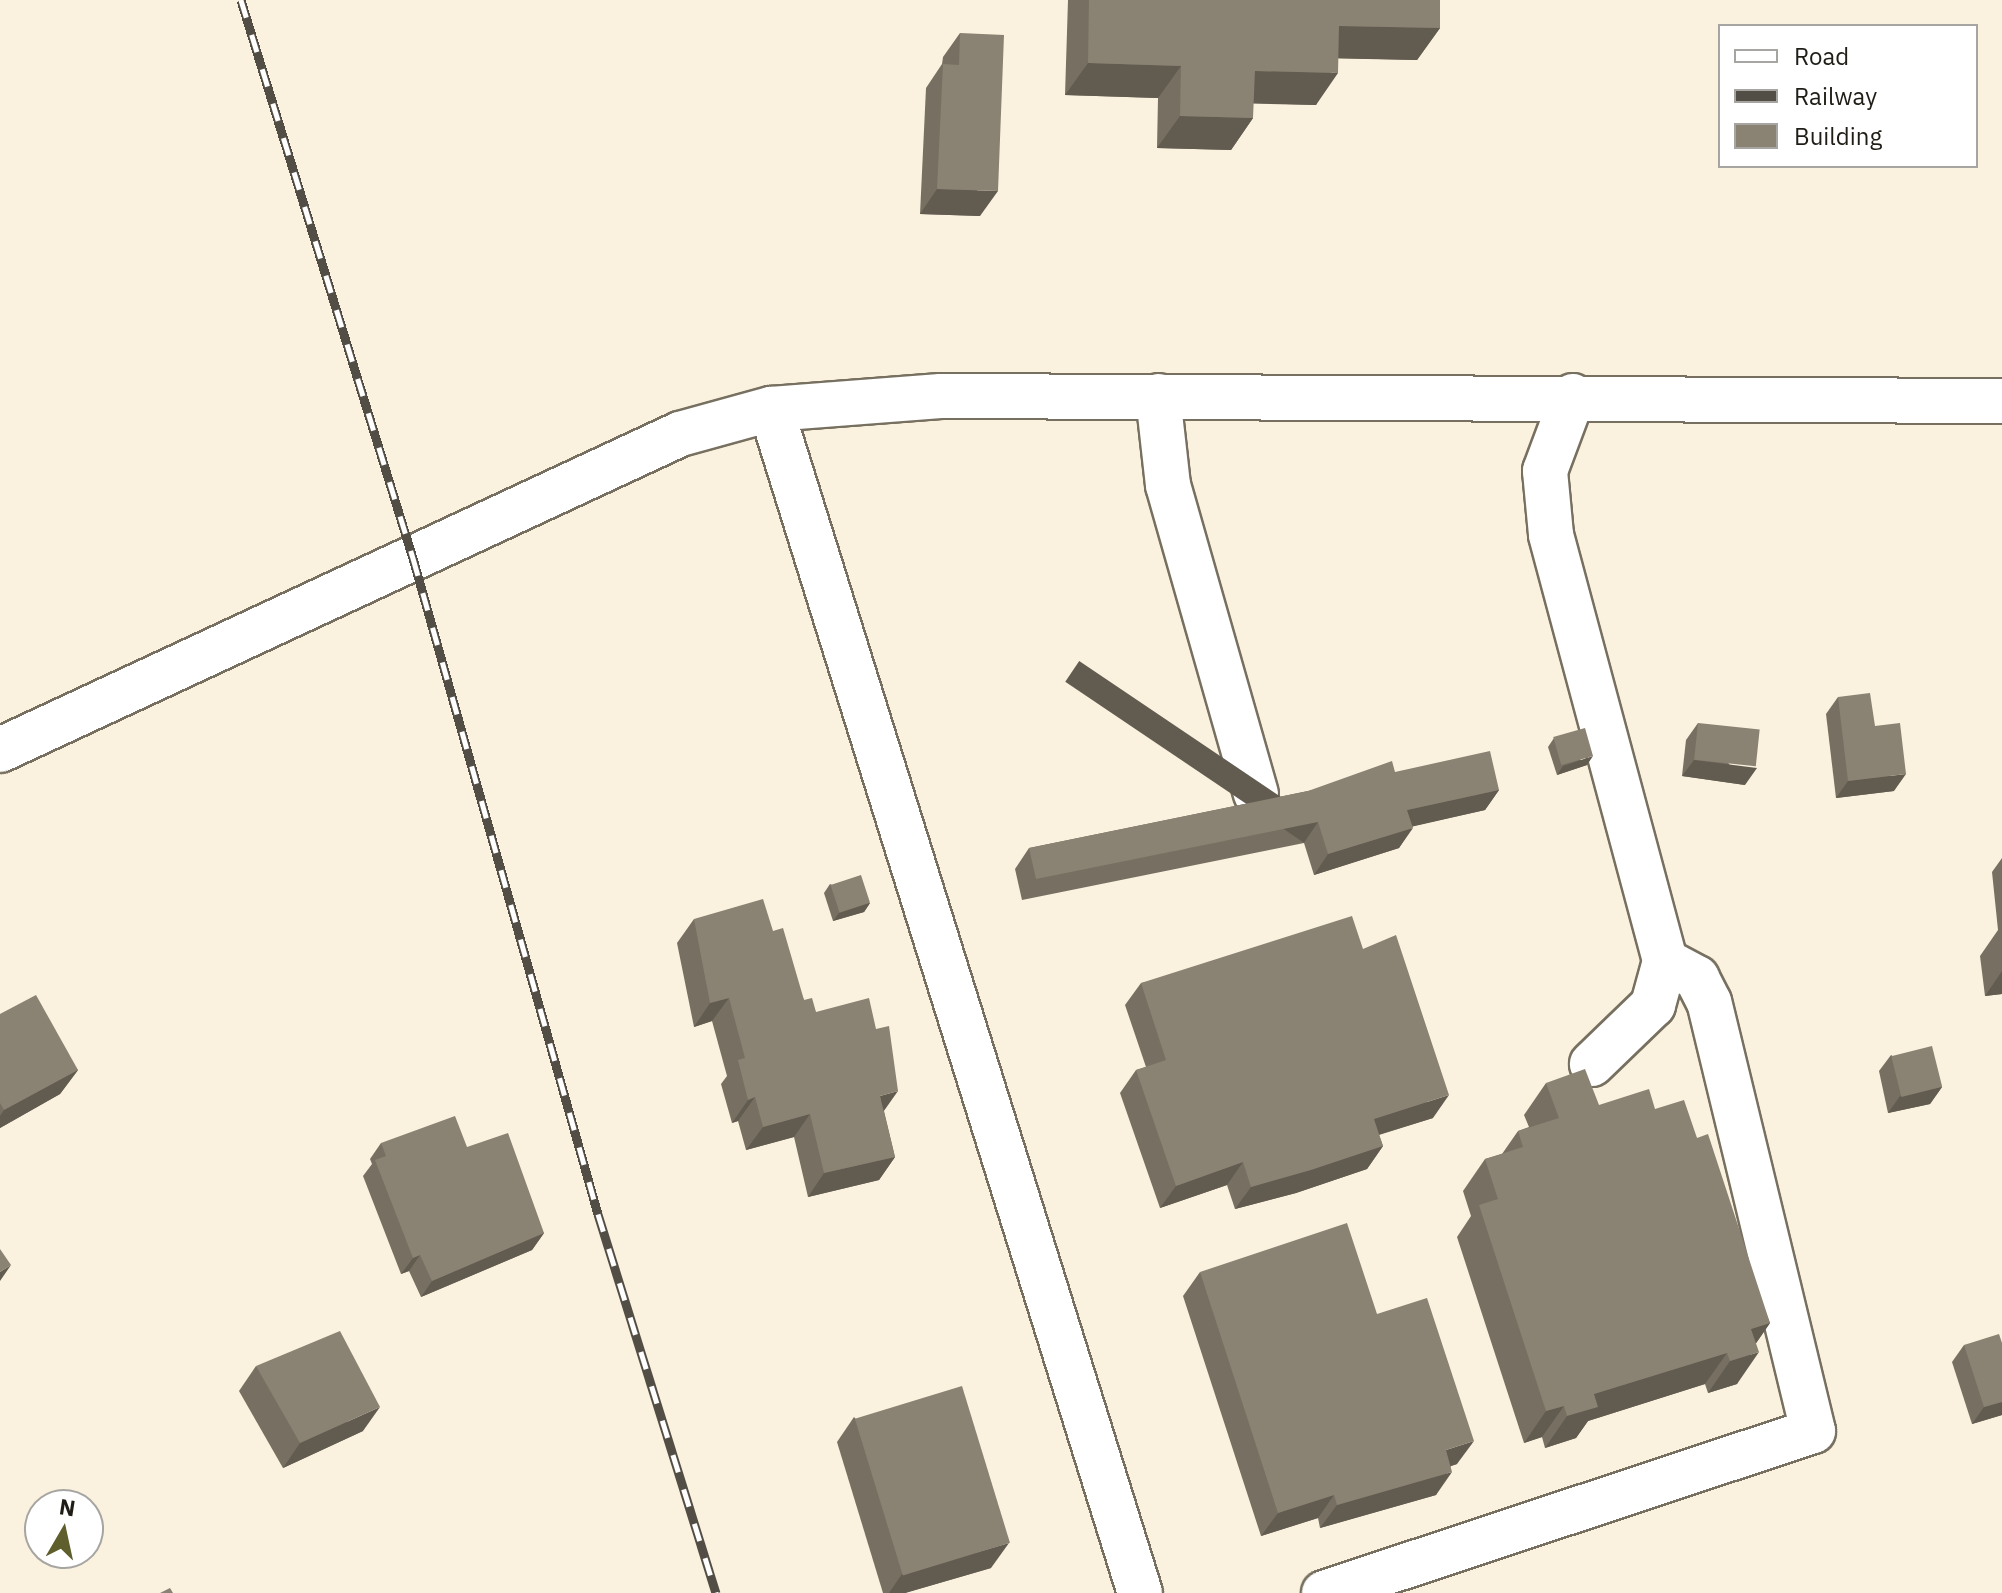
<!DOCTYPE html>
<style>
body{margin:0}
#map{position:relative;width:2002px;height:1593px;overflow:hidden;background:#faf1df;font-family:"IBM Plex Sans",sans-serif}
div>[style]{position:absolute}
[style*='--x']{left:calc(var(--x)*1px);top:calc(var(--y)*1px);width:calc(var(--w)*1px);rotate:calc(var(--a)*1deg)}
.roads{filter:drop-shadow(2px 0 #777060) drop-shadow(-2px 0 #777060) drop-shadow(0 2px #777060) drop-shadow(0 -2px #777060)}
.minor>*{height:44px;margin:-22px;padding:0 22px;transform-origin:22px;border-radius:22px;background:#fff}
.rail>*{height:9px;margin-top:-4.5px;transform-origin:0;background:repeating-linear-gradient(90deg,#fff 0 18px,#534e45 0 36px);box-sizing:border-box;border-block:2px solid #534e45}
.wall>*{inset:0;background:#777062}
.shaded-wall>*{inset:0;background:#615b50;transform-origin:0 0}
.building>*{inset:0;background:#8a8272;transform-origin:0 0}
span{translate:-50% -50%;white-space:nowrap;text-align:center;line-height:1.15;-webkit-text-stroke:7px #fff;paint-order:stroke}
.legend{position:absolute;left:1718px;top:24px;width:260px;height:144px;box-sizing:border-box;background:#fff;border:2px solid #a6a5a2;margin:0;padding:10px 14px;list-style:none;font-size:24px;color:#201d17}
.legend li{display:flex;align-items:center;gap:16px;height:40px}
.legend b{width:40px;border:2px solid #a6a5a2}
.north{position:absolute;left:24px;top:1489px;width:80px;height:80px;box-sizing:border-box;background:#fff;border:2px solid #a6a5a2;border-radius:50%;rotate:9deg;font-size:22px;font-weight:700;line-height:32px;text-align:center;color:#201d17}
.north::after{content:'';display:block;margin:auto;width:28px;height:36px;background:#5e5f2c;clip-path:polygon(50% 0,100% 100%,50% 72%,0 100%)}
</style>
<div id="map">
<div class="roads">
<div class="minor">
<div style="--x:1158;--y:396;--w:90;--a:83.6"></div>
<div style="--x:1168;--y:485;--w:321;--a:74.1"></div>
<div style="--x:1573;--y:396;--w:80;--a:110.5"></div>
<div style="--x:1545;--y:471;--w:64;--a:84.6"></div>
<div style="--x:1551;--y:535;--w:441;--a:75"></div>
<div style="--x:1665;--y:961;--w:46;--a:105.3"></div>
<div style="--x:1653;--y:1005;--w:85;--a:136"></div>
<div style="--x:771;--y:409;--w:1240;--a:72.69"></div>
<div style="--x:0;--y:750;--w:750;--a:-24.92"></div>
<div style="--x:680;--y:434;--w:94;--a:-15.4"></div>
<div style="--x:771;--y:409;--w:170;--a:-4.4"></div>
<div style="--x:941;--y:396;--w:1061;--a:0.27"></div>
<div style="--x:1324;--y:1593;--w:515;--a:-18.33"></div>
<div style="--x:1813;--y:1431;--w:441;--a:-103.6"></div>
<div style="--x:1709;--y:1002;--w:27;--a:-117"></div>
<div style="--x:1697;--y:978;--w:36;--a:-152"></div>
</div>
</div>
<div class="rail">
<div style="--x:241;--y:0;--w:584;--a:72.87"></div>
<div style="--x:413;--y:558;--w:682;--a:74.25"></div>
<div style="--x:598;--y:1214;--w:397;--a:72.7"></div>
</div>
<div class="wall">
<div style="clip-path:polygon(1068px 0,1440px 0,1440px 28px,1417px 60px,1338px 58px,1316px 105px,1253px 103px,1253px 118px,1231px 150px,1157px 148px,1158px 98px,1065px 95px)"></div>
<div style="clip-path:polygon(960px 33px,980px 216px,920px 214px,926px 88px,942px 64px,943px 57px)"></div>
<div style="clip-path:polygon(1838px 697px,1875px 726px,1894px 791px,1836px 798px,1826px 714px)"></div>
<div style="clip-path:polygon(1698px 723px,1745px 785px,1682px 776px,1686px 740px)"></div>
<div style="clip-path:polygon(1554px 738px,1587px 765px,1557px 775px,1548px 747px)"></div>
<div style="clip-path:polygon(1395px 772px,1499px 790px,1485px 810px,1413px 826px,1399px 848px,1314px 875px,1304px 843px,1022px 900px,1015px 869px,1029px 848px,1308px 791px)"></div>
<div style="clip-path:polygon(2002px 858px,2002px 994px,1985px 996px,1980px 956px,1998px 930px,1992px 872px)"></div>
<div style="clip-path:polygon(830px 884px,870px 903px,864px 912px,833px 921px,824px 893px)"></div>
<div style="clip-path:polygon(694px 919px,773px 931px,804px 1000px,816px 1012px,884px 1111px,895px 1157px,879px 1180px,808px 1197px,794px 1137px,746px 1150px,738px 1121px,732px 1123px,721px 1084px,727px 1076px,712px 1021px,694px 1027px,677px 943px)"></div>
<div style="clip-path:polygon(1363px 949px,1433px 1118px,1379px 1135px,1383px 1146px,1367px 1169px,1296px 1193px,1235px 1209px,1227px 1185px,1160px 1208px,1120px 1093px,1136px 1070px,1146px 1067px,1125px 1005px,1141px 983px)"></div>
<div style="clip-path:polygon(0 1014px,78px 1070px,60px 1094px,0 1128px)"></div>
<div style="clip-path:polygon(1891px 1055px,1942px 1087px,1930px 1104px,1888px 1113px,1879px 1071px)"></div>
<div style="clip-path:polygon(1546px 1083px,1599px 1105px,1655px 1109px,1697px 1138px,1770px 1323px,1756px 1343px,1737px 1384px,1708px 1393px,1705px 1384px,1588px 1421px,1576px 1438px,1545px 1448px,1542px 1437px,1524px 1443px,1457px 1237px,1471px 1216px,1463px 1191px,1485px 1159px,1502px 1154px,1518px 1131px,1529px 1127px,1524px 1115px)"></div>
<div style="clip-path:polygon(381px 1143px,467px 1147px,544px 1233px,532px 1250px,421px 1297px,409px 1271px,401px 1274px,363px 1176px,372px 1164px,370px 1159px)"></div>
<div style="clip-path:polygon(1200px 1272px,1457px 1464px,1451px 1466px,1436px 1495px,1320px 1528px,1318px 1518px,1261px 1536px,1183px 1296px)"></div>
<div style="clip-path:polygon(2002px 1343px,2002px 1415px,1972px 1424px,1952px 1362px,1964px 1345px)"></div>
<div style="clip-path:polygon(256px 1366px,363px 1431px,283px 1468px,239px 1391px)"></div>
<div style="clip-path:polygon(854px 1417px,991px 1568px,905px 1593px,883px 1593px,837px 1442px)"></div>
</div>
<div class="shaded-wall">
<div style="clip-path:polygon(1339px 26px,1440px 28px,1417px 60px,1317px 58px)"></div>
<div style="clip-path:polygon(1088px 63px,1181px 66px,1158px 98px,1065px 95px)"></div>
<div style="clip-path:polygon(1255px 71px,1338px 73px,1316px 105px,1232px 103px)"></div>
<div style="clip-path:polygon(1180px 116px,1253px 118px,1231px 150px,1157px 148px)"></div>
<div style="clip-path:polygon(937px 189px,998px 191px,980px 216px,920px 214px)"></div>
<div style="clip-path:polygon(1593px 756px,1587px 765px,1557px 775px,1563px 766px)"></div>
<div style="clip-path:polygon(1694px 760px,1757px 768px,1745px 785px,1682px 776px)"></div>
<div style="clip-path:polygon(1906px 774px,1894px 791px,1836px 798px,1848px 781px)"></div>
<div style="clip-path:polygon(1499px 790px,1485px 810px,1393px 831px,1407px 810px)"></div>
<div style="left:1318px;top:822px;width:25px;height:288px;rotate:124deg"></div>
<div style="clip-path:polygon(1413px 828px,1399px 848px,1314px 875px,1328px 854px)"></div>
<div style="clip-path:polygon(870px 903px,864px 912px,833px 921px,839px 913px)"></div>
<div style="clip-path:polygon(2002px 971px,2002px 994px,1985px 996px)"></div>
<div style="clip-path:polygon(729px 998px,712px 1021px,694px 1027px,710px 1003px)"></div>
<div style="clip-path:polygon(78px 1070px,60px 1094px,0 1128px,0 1116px,4px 1110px)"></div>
<div style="clip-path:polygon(1942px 1087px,1930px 1104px,1888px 1113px,1900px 1096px)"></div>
<div style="clip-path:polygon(898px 1091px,881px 1115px,880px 1096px)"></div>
<div style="clip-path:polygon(1449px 1095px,1433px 1118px,1358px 1141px,1374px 1119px)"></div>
<div style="clip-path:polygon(755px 1097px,738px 1121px,732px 1123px,748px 1100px)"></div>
<div style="clip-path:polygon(810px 1114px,794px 1137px,746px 1150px,763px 1127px)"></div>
<div style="clip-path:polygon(1383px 1146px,1367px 1169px,1296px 1193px,1235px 1209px,1251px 1187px)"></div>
<div style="clip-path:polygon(895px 1157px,879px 1180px,808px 1197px,824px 1173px)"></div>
<div style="clip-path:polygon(1243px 1162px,1227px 1185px,1160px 1208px,1176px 1186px)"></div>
<div style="clip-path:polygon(544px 1233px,532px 1250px,421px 1297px,432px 1281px)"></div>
<div style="clip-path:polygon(420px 1255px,409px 1271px,401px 1274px,413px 1258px)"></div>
<div style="clip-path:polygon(11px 1265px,0 1281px,0 1272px)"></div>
<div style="clip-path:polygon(1770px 1323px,1748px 1355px,1751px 1329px)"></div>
<div style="clip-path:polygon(1759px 1352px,1737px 1384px,1708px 1393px,1730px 1361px)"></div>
<div style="clip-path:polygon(1727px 1353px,1705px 1384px,1588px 1421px,1576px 1438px,1545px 1448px,1567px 1416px,1594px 1394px)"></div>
<div style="clip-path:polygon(2002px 1402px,2002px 1415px,1972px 1424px,1984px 1407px)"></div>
<div style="clip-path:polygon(1564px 1406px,1542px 1437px,1524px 1443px,1546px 1411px)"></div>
<div style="clip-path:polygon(380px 1407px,363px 1431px,283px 1468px,300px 1443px)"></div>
<div style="clip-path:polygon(1474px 1441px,1457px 1464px,1429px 1473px,1446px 1450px)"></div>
<div style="clip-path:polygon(1452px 1472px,1436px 1495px,1320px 1528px,1337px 1505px)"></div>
<div style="clip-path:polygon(1334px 1495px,1318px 1518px,1261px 1536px,1278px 1513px)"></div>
<div style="clip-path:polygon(1009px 1543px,991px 1568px,905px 1593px,889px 1593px,902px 1574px)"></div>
</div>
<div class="building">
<div style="clip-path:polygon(1089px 0,1440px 0,1440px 28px,1339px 26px,1338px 73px,1255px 71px,1253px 118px,1180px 116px,1181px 66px,1088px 63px)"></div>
<div style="clip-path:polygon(960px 33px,1004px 35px,998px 191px,937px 189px,943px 64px,959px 65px)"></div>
<div style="clip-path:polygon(1870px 693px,1875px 726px,1900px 723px,1906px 774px,1848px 781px,1838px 697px)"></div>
<div style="left:1698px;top:723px;width:62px;height:37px;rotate:6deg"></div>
<div style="left:1585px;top:728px;width:29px;height:33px;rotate:74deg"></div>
<div style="clip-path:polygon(1490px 751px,1499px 790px,1407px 810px,1413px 828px,1328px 854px,1318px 822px,1036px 879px,1029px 848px,1308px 791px,1392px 761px,1395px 772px)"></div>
<div style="left:861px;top:875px;width:29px;height:32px;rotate:72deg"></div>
<div style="clip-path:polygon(763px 899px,773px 931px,783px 928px,804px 1000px,812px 998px,816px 1012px,869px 998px,876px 1029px,889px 1026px,898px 1091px,880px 1096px,895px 1157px,824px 1173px,810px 1114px,763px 1127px,755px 1097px,748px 1100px,738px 1060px,745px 1058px,729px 998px,710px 1003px,694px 919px)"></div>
<div style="clip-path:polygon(1352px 916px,1363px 949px,1396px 935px,1449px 1095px,1374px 1119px,1383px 1146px,1311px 1170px,1251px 1187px,1243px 1162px,1176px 1186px,1136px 1070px,1166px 1060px,1141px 983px)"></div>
<div style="clip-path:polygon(36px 995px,78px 1070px,4px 1110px,0 1103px,0 1014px)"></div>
<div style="left:1932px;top:1046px;width:42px;height:42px;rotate:76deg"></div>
<div style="clip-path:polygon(1585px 1069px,1599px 1105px,1649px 1089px,1655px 1109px,1684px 1100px,1697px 1138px,1708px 1134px,1770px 1323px,1751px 1329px,1759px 1352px,1730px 1361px,1727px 1353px,1594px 1394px,1598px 1407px,1567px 1416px,1564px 1406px,1546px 1411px,1479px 1205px,1498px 1199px,1485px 1159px,1523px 1147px,1518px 1131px,1559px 1118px,1546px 1083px)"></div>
<div style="clip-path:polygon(455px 1116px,467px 1147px,508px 1133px,544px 1233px,432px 1281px,420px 1255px,413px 1258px,375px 1160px,386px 1156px,381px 1143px)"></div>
<div style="clip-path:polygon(1347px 1223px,1377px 1314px,1427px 1298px,1474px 1441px,1446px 1450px,1452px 1472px,1337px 1505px,1334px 1495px,1278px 1513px,1200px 1272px)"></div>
<div style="clip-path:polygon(0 1249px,11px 1265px,0 1272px)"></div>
<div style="clip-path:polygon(340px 1331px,380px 1407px,300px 1443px,256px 1366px)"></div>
<div style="clip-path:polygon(1999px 1334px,2002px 1343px,2002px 1402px,1984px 1407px,1964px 1345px)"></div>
<div style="left:962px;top:1386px;width:164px;height:112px;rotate:73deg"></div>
<div style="clip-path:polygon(170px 1588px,173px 1593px,160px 1593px)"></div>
</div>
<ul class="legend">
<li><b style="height:10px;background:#fff"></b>Road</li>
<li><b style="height:10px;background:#534e45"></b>Railway</li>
<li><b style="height:22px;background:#8a8272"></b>Building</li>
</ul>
<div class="north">N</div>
</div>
